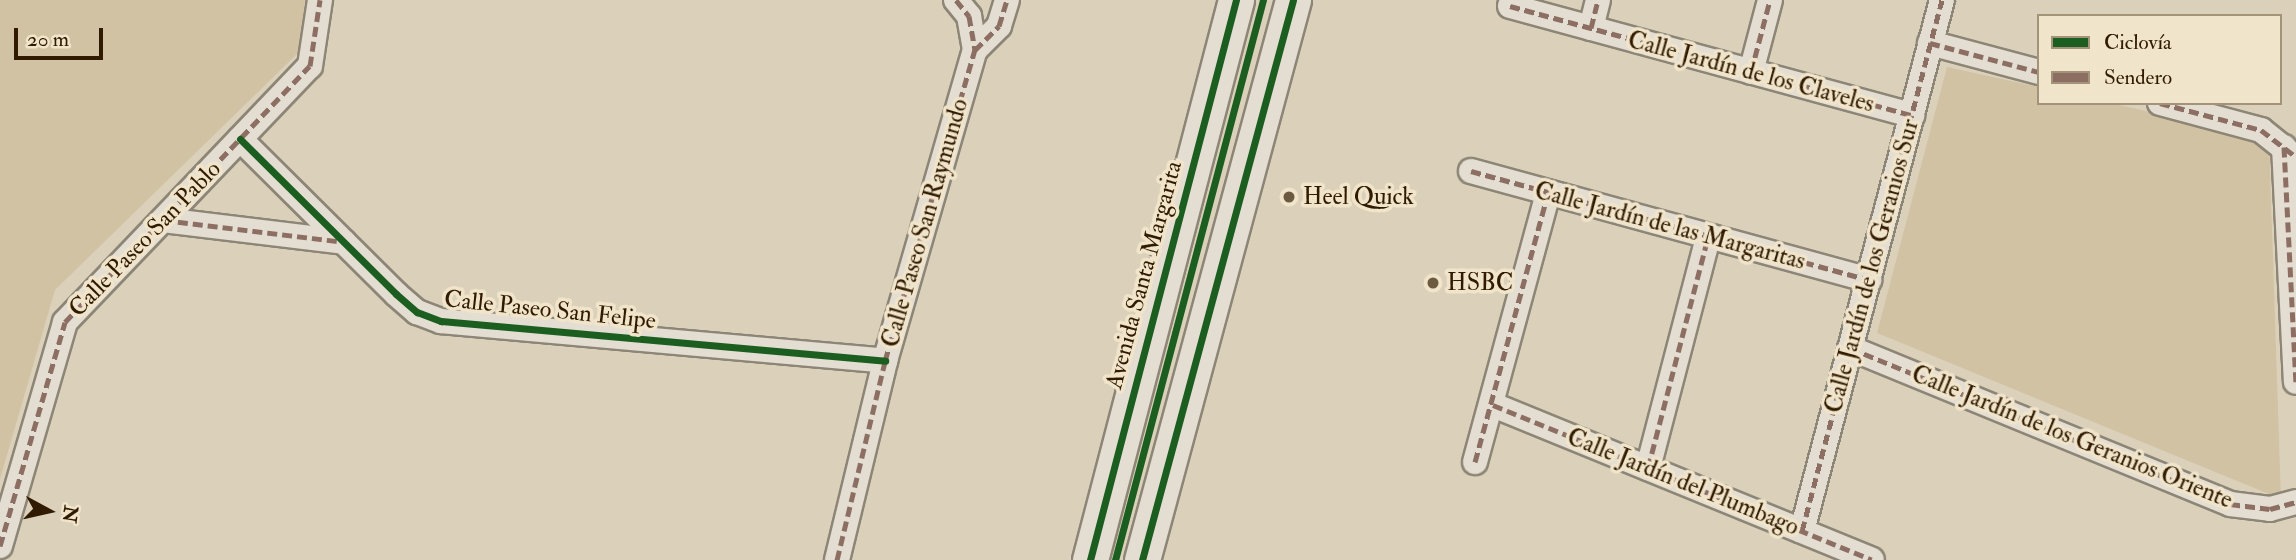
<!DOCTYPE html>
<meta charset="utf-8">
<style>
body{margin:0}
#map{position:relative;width:2296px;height:560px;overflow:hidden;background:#dbd1bb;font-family:"IM FELL Double Pica",serif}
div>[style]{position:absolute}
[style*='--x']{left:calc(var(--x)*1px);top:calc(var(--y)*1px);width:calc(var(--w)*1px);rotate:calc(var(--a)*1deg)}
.green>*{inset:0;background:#d1c2a3}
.roads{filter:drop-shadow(2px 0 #8d8575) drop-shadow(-2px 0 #8d8575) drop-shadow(0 2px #8d8575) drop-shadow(0 -2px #8d8575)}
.minor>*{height:24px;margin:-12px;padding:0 12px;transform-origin:12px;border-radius:12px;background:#e3ddd2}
.secondary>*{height:35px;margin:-17.5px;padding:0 17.5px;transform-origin:17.5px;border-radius:17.5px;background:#e3ddd2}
.quiet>*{height:5px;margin-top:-2.5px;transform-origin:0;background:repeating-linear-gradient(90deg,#8d6e63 0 10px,transparent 0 15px)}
.cycleway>*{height:7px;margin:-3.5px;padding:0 3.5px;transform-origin:3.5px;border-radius:3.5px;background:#1b5e20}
.dots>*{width:19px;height:19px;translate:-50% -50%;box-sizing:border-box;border:4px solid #f0e4ca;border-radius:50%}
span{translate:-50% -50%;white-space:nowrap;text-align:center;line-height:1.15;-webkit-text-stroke:7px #f0e4ca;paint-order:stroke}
.street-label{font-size:24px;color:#301a00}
.poi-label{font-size:24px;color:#301a00}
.left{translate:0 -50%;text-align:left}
.legend{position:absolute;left:2037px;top:14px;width:245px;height:91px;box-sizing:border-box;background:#f0e4ca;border:2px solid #a39379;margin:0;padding:9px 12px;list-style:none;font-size:21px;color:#301a00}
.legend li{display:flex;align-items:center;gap:14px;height:35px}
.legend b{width:35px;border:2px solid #a39379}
.north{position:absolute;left:14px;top:476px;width:70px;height:70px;-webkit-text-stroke:5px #f0e4ca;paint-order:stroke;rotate:98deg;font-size:19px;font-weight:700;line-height:28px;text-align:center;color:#301a00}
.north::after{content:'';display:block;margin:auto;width:24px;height:32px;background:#301a00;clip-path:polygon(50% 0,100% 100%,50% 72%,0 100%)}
.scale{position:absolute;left:14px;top:28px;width:89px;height:32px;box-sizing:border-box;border:4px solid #301a00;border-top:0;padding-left:9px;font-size:21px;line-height:24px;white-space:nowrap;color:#301a00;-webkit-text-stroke:5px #f0e4ca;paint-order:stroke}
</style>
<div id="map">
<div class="green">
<div style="clip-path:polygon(0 0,305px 0,299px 52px,55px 290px,0 479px)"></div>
<div style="clip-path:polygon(1947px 67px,2039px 87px,2039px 103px,2110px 103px,2269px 139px,2281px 499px,1877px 333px)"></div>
</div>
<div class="roads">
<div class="minor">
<div style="--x:956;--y:0;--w:21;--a:51"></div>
<div style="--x:969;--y:16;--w:35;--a:80"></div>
<div style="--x:1510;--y:6;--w:417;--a:15.2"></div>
<div style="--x:1591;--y:28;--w:29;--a:-76"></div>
<div style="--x:1930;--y:43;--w:113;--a:14.9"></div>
<div style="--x:1751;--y:72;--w:74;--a:-75.2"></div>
<div style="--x:2160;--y:103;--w:105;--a:15"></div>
<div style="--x:2261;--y:130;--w:43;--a:38.5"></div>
<div style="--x:240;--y:139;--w:220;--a:44.8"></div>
<div style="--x:396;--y:294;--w:28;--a:41"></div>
<div style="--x:417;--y:312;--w:26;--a:21"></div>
<div style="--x:441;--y:321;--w:446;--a:5.1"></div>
<div style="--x:2284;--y:147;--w:235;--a:87.1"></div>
<div style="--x:1471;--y:171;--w:413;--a:15.3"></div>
<div style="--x:163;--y:220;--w:182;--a:6.9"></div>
<div style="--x:1850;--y:348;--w:411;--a:22.3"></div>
<div style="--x:2230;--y:504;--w:40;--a:7.1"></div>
<div style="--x:2270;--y:509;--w:27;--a:-15"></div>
<div style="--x:1493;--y:405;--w:409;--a:22.2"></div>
<div style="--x:1475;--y:462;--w:279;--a:-74.8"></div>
<div style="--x:1648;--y:468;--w:239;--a:-75.4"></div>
<div style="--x:1802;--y:531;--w:549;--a:-75.23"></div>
<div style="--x:0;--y:546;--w:233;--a:-73.8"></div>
<div style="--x:65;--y:322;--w:354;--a:-46.3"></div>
<div style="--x:310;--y:66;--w:67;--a:-81.4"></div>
<div style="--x:837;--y:560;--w:205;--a:-76.4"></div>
<div style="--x:885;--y:361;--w:324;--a:-73.9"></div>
<div style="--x:975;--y:50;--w:34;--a:-45"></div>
<div style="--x:999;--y:26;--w:27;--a:-73"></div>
</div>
<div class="secondary">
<div style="--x:1090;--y:560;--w:579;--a:-75.39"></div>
<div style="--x:1142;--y:560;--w:580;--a:-74.91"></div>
</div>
</div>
<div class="quiet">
<div style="--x:956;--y:0;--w:21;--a:51"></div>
<div style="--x:969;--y:16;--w:35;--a:80"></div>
<div style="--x:1510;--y:6;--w:417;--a:15.2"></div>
<div style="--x:1591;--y:28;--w:29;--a:-76"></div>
<div style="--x:1930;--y:43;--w:113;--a:14.9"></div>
<div style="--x:1751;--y:72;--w:74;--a:-75.2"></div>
<div style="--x:2160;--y:103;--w:105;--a:15"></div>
<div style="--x:2261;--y:130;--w:44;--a:37.6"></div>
<div style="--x:2284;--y:147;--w:235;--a:87.1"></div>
<div style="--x:1471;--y:171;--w:413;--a:15.3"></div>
<div style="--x:163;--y:220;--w:182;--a:6.9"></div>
<div style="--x:1850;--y:348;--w:411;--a:22.3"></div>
<div style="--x:2230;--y:504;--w:40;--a:7.1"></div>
<div style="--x:2270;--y:509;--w:27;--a:-15"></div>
<div style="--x:1493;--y:405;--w:409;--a:22.2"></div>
<div style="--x:1475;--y:462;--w:279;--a:-74.8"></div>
<div style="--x:1648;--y:468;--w:239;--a:-75.4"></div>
<div style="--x:1802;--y:531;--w:549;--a:-75.23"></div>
<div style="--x:0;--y:546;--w:233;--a:-73.8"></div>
<div style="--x:65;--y:322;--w:354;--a:-46.3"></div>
<div style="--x:310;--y:66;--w:67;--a:-81.4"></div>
<div style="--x:837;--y:560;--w:205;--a:-76.4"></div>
<div style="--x:885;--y:361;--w:324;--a:-73.9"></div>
<div style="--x:975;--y:50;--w:34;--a:-45"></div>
<div style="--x:999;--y:26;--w:27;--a:-73"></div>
</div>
<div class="cycleway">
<div style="--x:240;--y:139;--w:220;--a:44.8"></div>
<div style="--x:396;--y:294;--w:28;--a:41"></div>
<div style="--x:417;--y:312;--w:26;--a:21"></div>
<div style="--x:441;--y:321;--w:446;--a:5.1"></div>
<div style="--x:1090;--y:560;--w:579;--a:-75.39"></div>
<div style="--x:1115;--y:560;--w:579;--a:-75.2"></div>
<div style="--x:1142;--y:560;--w:580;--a:-74.91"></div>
</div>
<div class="dots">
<div style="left:1289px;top:197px;background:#6c5a41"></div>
<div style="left:1433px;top:283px;background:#6c5a41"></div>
</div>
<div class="street-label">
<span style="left:1751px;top:72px;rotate:15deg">Calle Jardín de los Claveles</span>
<span style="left:925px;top:223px;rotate:-74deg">Calle Paseo San Raymundo</span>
<span style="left:1670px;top:226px;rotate:15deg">Calle Jardín de las Margaritas</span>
<span style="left:145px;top:239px;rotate:-46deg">Calle Paseo San Pablo</span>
<span style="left:1872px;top:266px;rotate:-75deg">Calle Jardín de los Geranios Sur</span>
<span style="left:1144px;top:275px;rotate:-75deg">Avenida Santa Margarita</span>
<span style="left:550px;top:310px;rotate:6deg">Calle Paseo San Felipe</span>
<span style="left:2072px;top:437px;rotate:22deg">Calle Jardín de los Geranios Oriente</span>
<span style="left:1683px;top:482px;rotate:22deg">Calle Jardín del Plumbago</span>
</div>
<div class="poi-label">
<span class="left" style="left:1303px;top:197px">Heel Quick</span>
<span class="left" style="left:1447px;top:283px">HSBC</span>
</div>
<ul class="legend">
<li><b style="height:9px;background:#1b5e20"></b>Ciclovía</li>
<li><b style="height:9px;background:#8d6e63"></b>Sendero</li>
</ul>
<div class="north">N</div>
<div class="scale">20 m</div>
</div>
